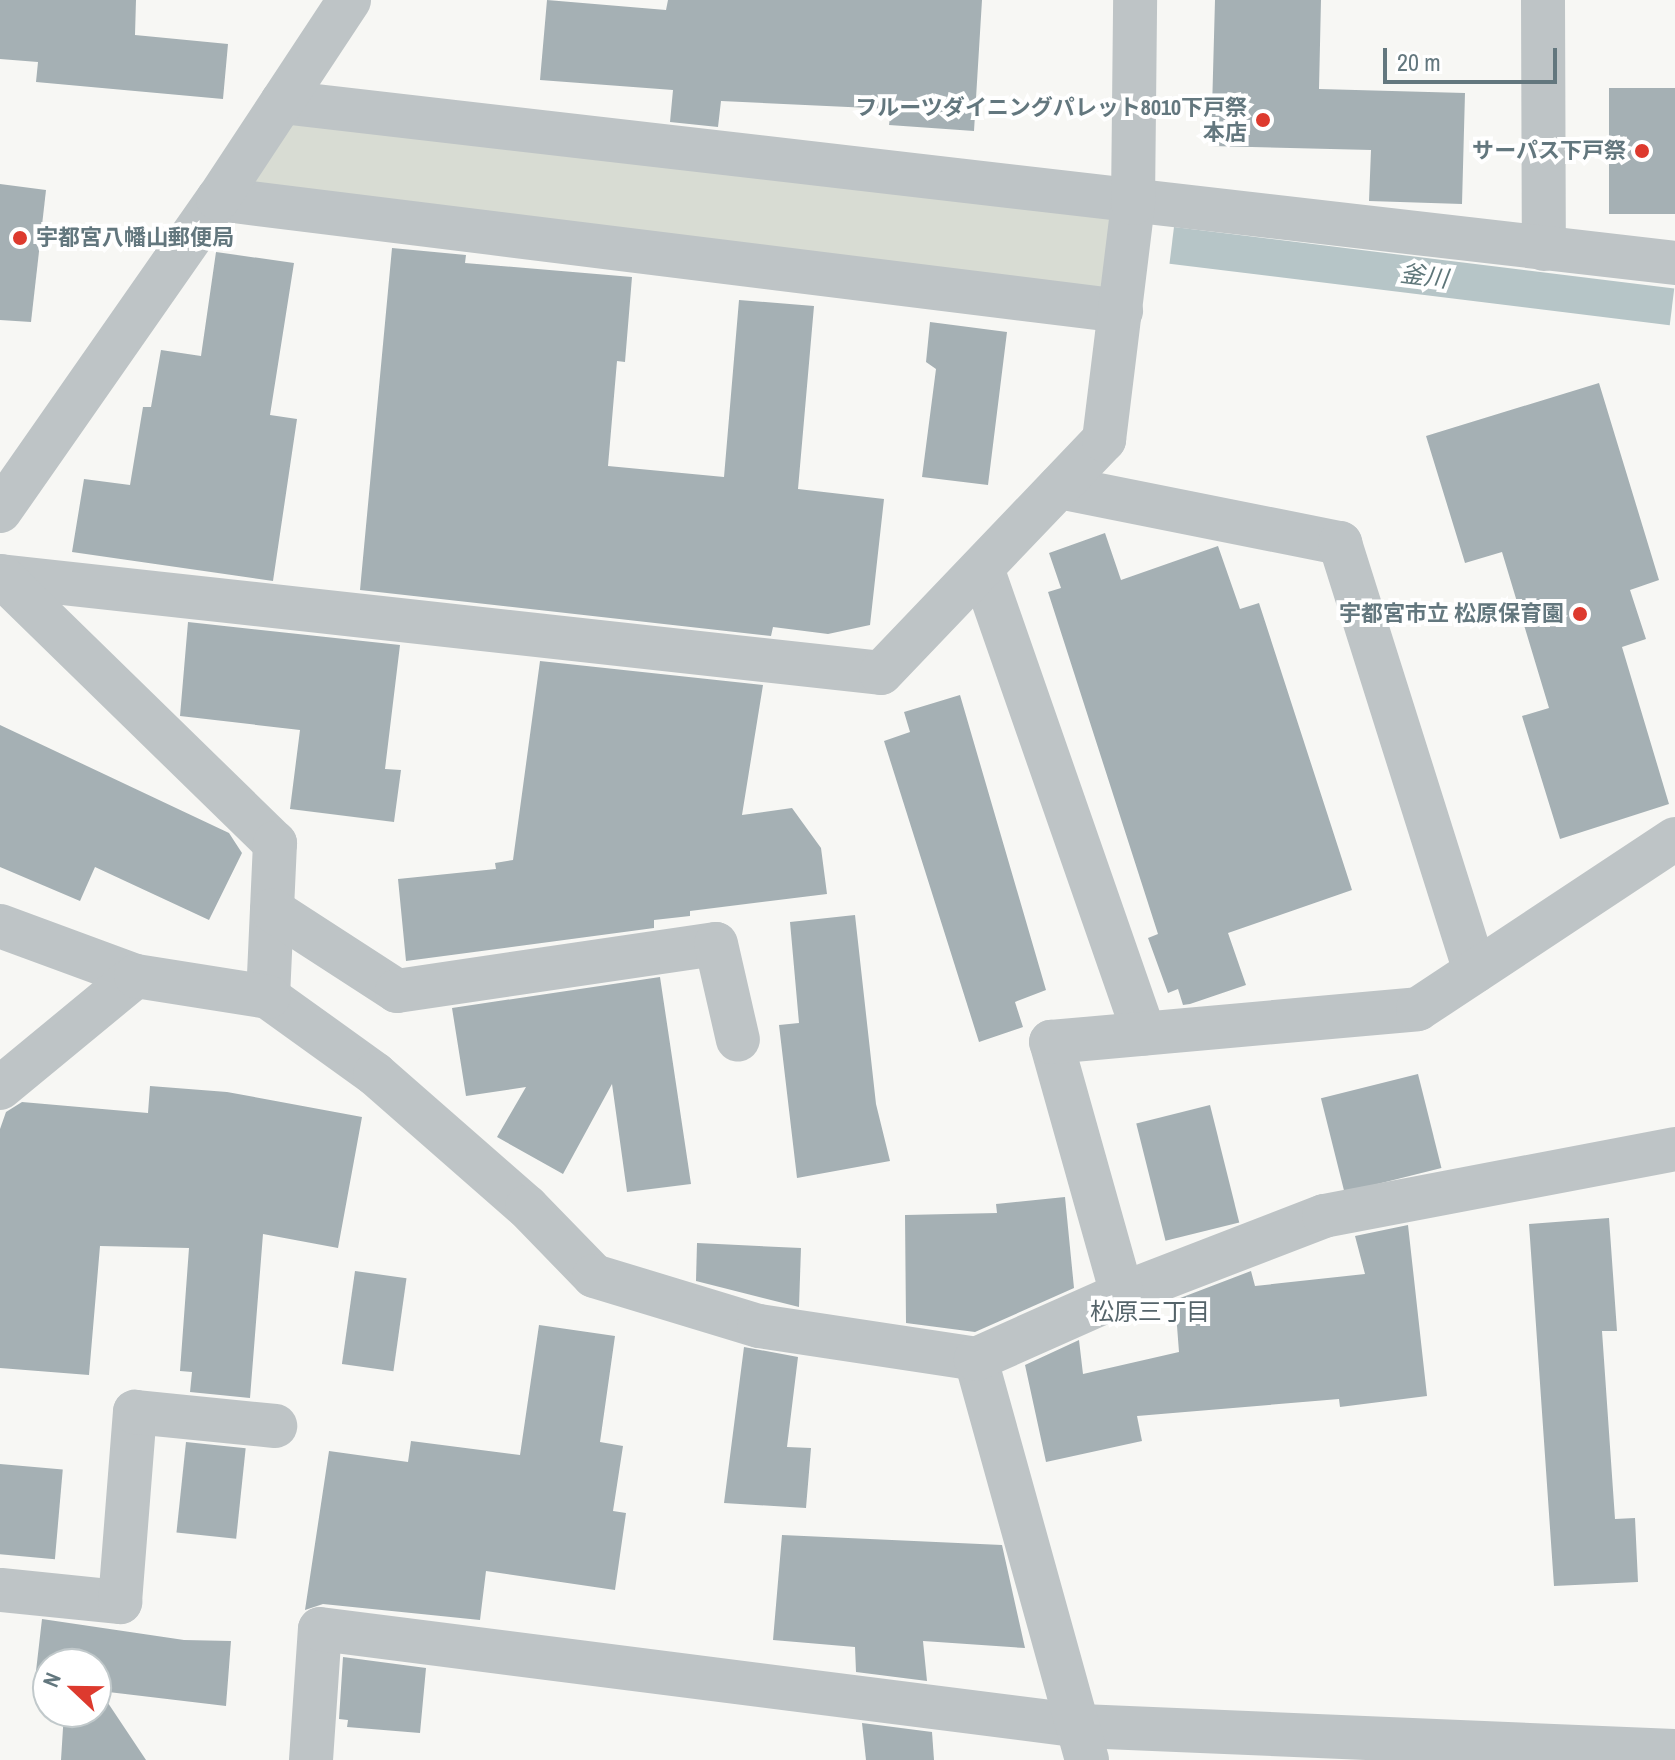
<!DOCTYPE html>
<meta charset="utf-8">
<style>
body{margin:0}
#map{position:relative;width:1675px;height:1760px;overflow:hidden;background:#f7f7f4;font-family:"Archivo Narrow","Noto Sans JP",sans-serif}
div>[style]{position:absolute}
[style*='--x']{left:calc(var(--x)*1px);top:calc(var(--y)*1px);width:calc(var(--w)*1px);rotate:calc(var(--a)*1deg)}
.green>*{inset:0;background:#d8dcd3}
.water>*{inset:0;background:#b6c5c7;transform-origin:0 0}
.building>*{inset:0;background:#a5b0b4;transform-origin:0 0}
.street>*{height:44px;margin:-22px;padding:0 22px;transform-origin:22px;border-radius:22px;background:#bec4c6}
.dots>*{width:22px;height:22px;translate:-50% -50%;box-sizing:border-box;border:4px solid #fff;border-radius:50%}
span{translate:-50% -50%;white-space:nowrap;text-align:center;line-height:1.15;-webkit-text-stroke:8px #fff;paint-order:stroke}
.poi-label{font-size:22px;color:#63777e;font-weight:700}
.right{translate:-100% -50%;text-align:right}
.left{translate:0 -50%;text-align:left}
.water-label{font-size:24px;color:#5e7679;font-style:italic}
.neighbourhood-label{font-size:24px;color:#55646a}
.north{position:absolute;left:32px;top:1648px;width:80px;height:80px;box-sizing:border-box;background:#fff;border:2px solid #c1c9cb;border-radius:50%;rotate:292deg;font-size:22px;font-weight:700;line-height:32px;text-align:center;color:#63777e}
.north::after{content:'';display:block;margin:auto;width:28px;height:36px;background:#dd3a2e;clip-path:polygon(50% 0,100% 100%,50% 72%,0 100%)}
.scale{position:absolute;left:1383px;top:48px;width:174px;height:36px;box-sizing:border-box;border:4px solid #63777e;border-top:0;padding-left:10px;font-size:24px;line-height:28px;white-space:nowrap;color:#63777e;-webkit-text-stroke:6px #fff;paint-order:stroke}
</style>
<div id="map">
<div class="green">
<div style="clip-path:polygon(291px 124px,1112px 214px,1102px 293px,247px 191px)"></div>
</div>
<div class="water">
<div style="left:1174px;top:227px;width:504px;height:37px;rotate:7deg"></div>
</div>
<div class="building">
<div style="clip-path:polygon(0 0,136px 0,135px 35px,228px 44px,223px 99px,36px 82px,38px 62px,0 59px)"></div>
<div style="clip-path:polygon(547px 0,666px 10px,668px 0,982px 0,974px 131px,889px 125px,891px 109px,721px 101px,718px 127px,670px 122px,673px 90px,540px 80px)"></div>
<div style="clip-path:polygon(1215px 0,1321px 0,1319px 89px,1465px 93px,1462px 204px,1369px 201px,1371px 150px,1211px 146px)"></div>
<div style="left:1675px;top:88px;width:126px;height:66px;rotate:90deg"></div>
<div style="clip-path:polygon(0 184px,46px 190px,31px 322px,0 320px)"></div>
<div style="clip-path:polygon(392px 248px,466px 255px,465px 263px,632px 277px,625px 362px,617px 361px,608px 466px,724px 477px,739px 300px,814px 306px,798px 489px,884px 499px,870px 625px,828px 634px,773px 627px,771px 636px,360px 590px)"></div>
<div style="clip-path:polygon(216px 252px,294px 263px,270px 415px,297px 419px,273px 581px,72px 552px,84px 479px,130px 485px,143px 407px,151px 407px,161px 350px,201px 356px)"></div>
<div style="clip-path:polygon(930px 322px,1007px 332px,988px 485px,922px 477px,936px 369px,926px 362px)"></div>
<div style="clip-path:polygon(1599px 383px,1659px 580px,1630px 590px,1646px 639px,1622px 647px,1669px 804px,1560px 839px,1522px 716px,1549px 708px,1502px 552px,1465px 563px,1426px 436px)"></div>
<div style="clip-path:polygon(1105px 533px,1121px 580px,1218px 546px,1240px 609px,1259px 603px,1352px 890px,1228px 933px,1246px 985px,1190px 1004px,1183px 1005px,1178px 989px,1168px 993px,1148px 938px,1158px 934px,1048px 592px,1061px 588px,1049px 553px)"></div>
<div style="clip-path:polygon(188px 622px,400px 645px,385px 769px,401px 770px,394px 822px,290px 809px,300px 730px,180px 716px)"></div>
<div style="clip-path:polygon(540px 661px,763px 685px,742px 815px,792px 808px,821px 848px,827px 894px,690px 911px,690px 916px,654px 920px,654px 928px,406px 961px,398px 879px,496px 869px,495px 863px,513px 860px)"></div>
<div style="clip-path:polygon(960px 695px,1046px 990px,1015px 1002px,1023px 1027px,979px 1042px,884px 741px,910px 732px,904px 712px)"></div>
<div style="clip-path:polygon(0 725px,229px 833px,242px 853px,209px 920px,95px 867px,80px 901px,0 867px)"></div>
<div style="clip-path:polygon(855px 915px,876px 1104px,890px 1161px,797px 1178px,779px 1025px,799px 1023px,790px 922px)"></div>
<div style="clip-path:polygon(660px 977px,691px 1184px,627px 1192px,612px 1084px,563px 1174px,497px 1137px,526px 1087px,466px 1096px,452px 1008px)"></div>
<div style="left:1418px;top:1074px;width:97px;height:100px;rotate:76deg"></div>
<div style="clip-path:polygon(150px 1086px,227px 1092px,362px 1117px,338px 1248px,263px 1234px,250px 1398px,190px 1392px,192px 1372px,180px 1371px,189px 1248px,100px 1246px,89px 1375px,0 1368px,0 1129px,6px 1112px,22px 1102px,148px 1113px)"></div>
<div style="left:1210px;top:1105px;width:121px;height:76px;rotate:76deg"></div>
<div style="clip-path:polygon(1065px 1197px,1074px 1288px,975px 1332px,906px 1323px,905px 1215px,997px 1213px,996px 1204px)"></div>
<div style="clip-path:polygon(1609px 1218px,1617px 1331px,1602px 1331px,1615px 1519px,1635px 1518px,1638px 1582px,1554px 1586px,1529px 1224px)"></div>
<div style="clip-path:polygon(1408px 1225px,1427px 1396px,1340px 1407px,1339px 1399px,1137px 1416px,1142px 1441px,1046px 1462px,1025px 1365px,1079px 1340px,1083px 1374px,1179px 1352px,1175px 1300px,1251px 1271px,1255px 1286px,1365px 1274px,1355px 1236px)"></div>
<div style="clip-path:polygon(697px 1243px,801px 1248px,799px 1307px,696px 1281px)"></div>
<div style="left:355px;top:1271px;width:52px;height:94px;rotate:8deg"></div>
<div style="clip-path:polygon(539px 1325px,615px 1336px,600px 1442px,623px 1446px,613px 1511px,626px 1513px,615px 1590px,486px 1571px,480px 1620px,323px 1604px,305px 1610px,329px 1451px,408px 1462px,411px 1441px,520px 1455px)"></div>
<div style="clip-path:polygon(744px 1347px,798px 1357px,787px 1447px,811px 1448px,806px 1508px,724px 1503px)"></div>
<div style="left:186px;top:1442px;width:60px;height:91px;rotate:6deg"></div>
<div style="left:0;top:1464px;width:63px;height:90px;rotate:5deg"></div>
<div style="clip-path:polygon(782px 1535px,1002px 1545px,1025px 1648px,923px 1641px,927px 1681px,856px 1672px,855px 1647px,773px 1640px)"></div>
<div style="clip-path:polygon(42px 1619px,184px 1640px,231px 1641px,226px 1706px,100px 1691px,146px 1760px,61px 1760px,64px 1712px,96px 1712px,96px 1664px,48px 1664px,48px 1703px,33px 1697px)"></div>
<div style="clip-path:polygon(343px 1657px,426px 1668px,420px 1733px,347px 1727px,348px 1720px,339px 1719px)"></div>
<div style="clip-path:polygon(862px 1723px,932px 1732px,934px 1760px,866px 1760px)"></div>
</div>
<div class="street">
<div style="--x:1543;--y:0;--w:249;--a:89.8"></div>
<div style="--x:282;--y:102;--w:1402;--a:6.59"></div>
<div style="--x:218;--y:199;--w:910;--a:7.07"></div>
<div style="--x:1059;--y:487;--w:287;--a:11.3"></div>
<div style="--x:1340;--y:543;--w:449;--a:72.5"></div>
<div style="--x:0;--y:511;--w:381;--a:-55.1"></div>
<div style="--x:218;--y:199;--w:238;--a:-56.6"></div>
<div style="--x:982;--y:568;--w:493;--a:70.8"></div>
<div style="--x:0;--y:576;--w:886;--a:6.28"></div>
<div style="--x:881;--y:673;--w:323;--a:-46.3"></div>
<div style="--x:1104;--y:440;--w:239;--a:-83"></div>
<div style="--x:1133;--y:203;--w:203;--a:-89.4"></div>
<div style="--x:1;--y:576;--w:383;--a:44.3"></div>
<div style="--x:275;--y:843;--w:154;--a:92.6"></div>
<div style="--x:268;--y:997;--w:132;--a:35.7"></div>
<div style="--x:375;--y:1074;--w:202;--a:41.2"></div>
<div style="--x:527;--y:1207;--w:96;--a:45.8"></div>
<div style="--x:594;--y:1276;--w:172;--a:16.9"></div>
<div style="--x:759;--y:1326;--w:219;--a:8.6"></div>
<div style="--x:272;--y:910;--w:149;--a:32.9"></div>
<div style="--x:397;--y:991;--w:322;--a:-8.4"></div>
<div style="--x:716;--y:944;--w:98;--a:77.1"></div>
<div style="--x:0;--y:926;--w:145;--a:20.2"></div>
<div style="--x:0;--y:1088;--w:176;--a:-39.5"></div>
<div style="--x:136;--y:976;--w:134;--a:9"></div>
<div style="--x:1122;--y:1294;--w:217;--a:-21.1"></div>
<div style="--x:1324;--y:1216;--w:357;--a:-10.8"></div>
<div style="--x:1;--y:1590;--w:120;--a:5.8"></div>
<div style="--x:120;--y:1602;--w:191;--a:-85.5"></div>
<div style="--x:135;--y:1412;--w:141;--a:5.7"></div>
<div style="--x:311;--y:1760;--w:131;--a:-86.1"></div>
<div style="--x:320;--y:1629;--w:767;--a:7.26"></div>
<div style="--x:1081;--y:1726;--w:595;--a:2.41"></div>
<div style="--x:1087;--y:1760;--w:416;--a:-105.5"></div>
<div style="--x:976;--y:1359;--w:160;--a:-24"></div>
<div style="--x:1122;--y:1294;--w:262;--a:-105.7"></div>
<div style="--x:1051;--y:1042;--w:368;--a:-5.1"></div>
<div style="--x:1418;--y:1009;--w:308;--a:-33.5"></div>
</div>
<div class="dots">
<div style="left:1263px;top:120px;background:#dd3a2e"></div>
<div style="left:1642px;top:151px;background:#dd3a2e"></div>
<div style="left:20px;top:238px;background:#dd3a2e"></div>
<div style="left:1580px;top:614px;background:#dd3a2e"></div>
</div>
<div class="poi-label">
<span class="right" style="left:1247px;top:120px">フルーツダイニングパレット8010下戸祭<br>本店</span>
<span class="right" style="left:1626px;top:151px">サーパス下戸祭</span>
<span class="left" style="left:36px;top:238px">宇都宮八幡山郵便局</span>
<span class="right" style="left:1564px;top:614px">宇都宮市立 松原保育園</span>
</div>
<div class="water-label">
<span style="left:1424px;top:276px;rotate:7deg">釜川</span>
</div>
<div class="neighbourhood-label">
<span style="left:1150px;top:1312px">松原三丁目</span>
</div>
<div class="north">N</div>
<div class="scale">20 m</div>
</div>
